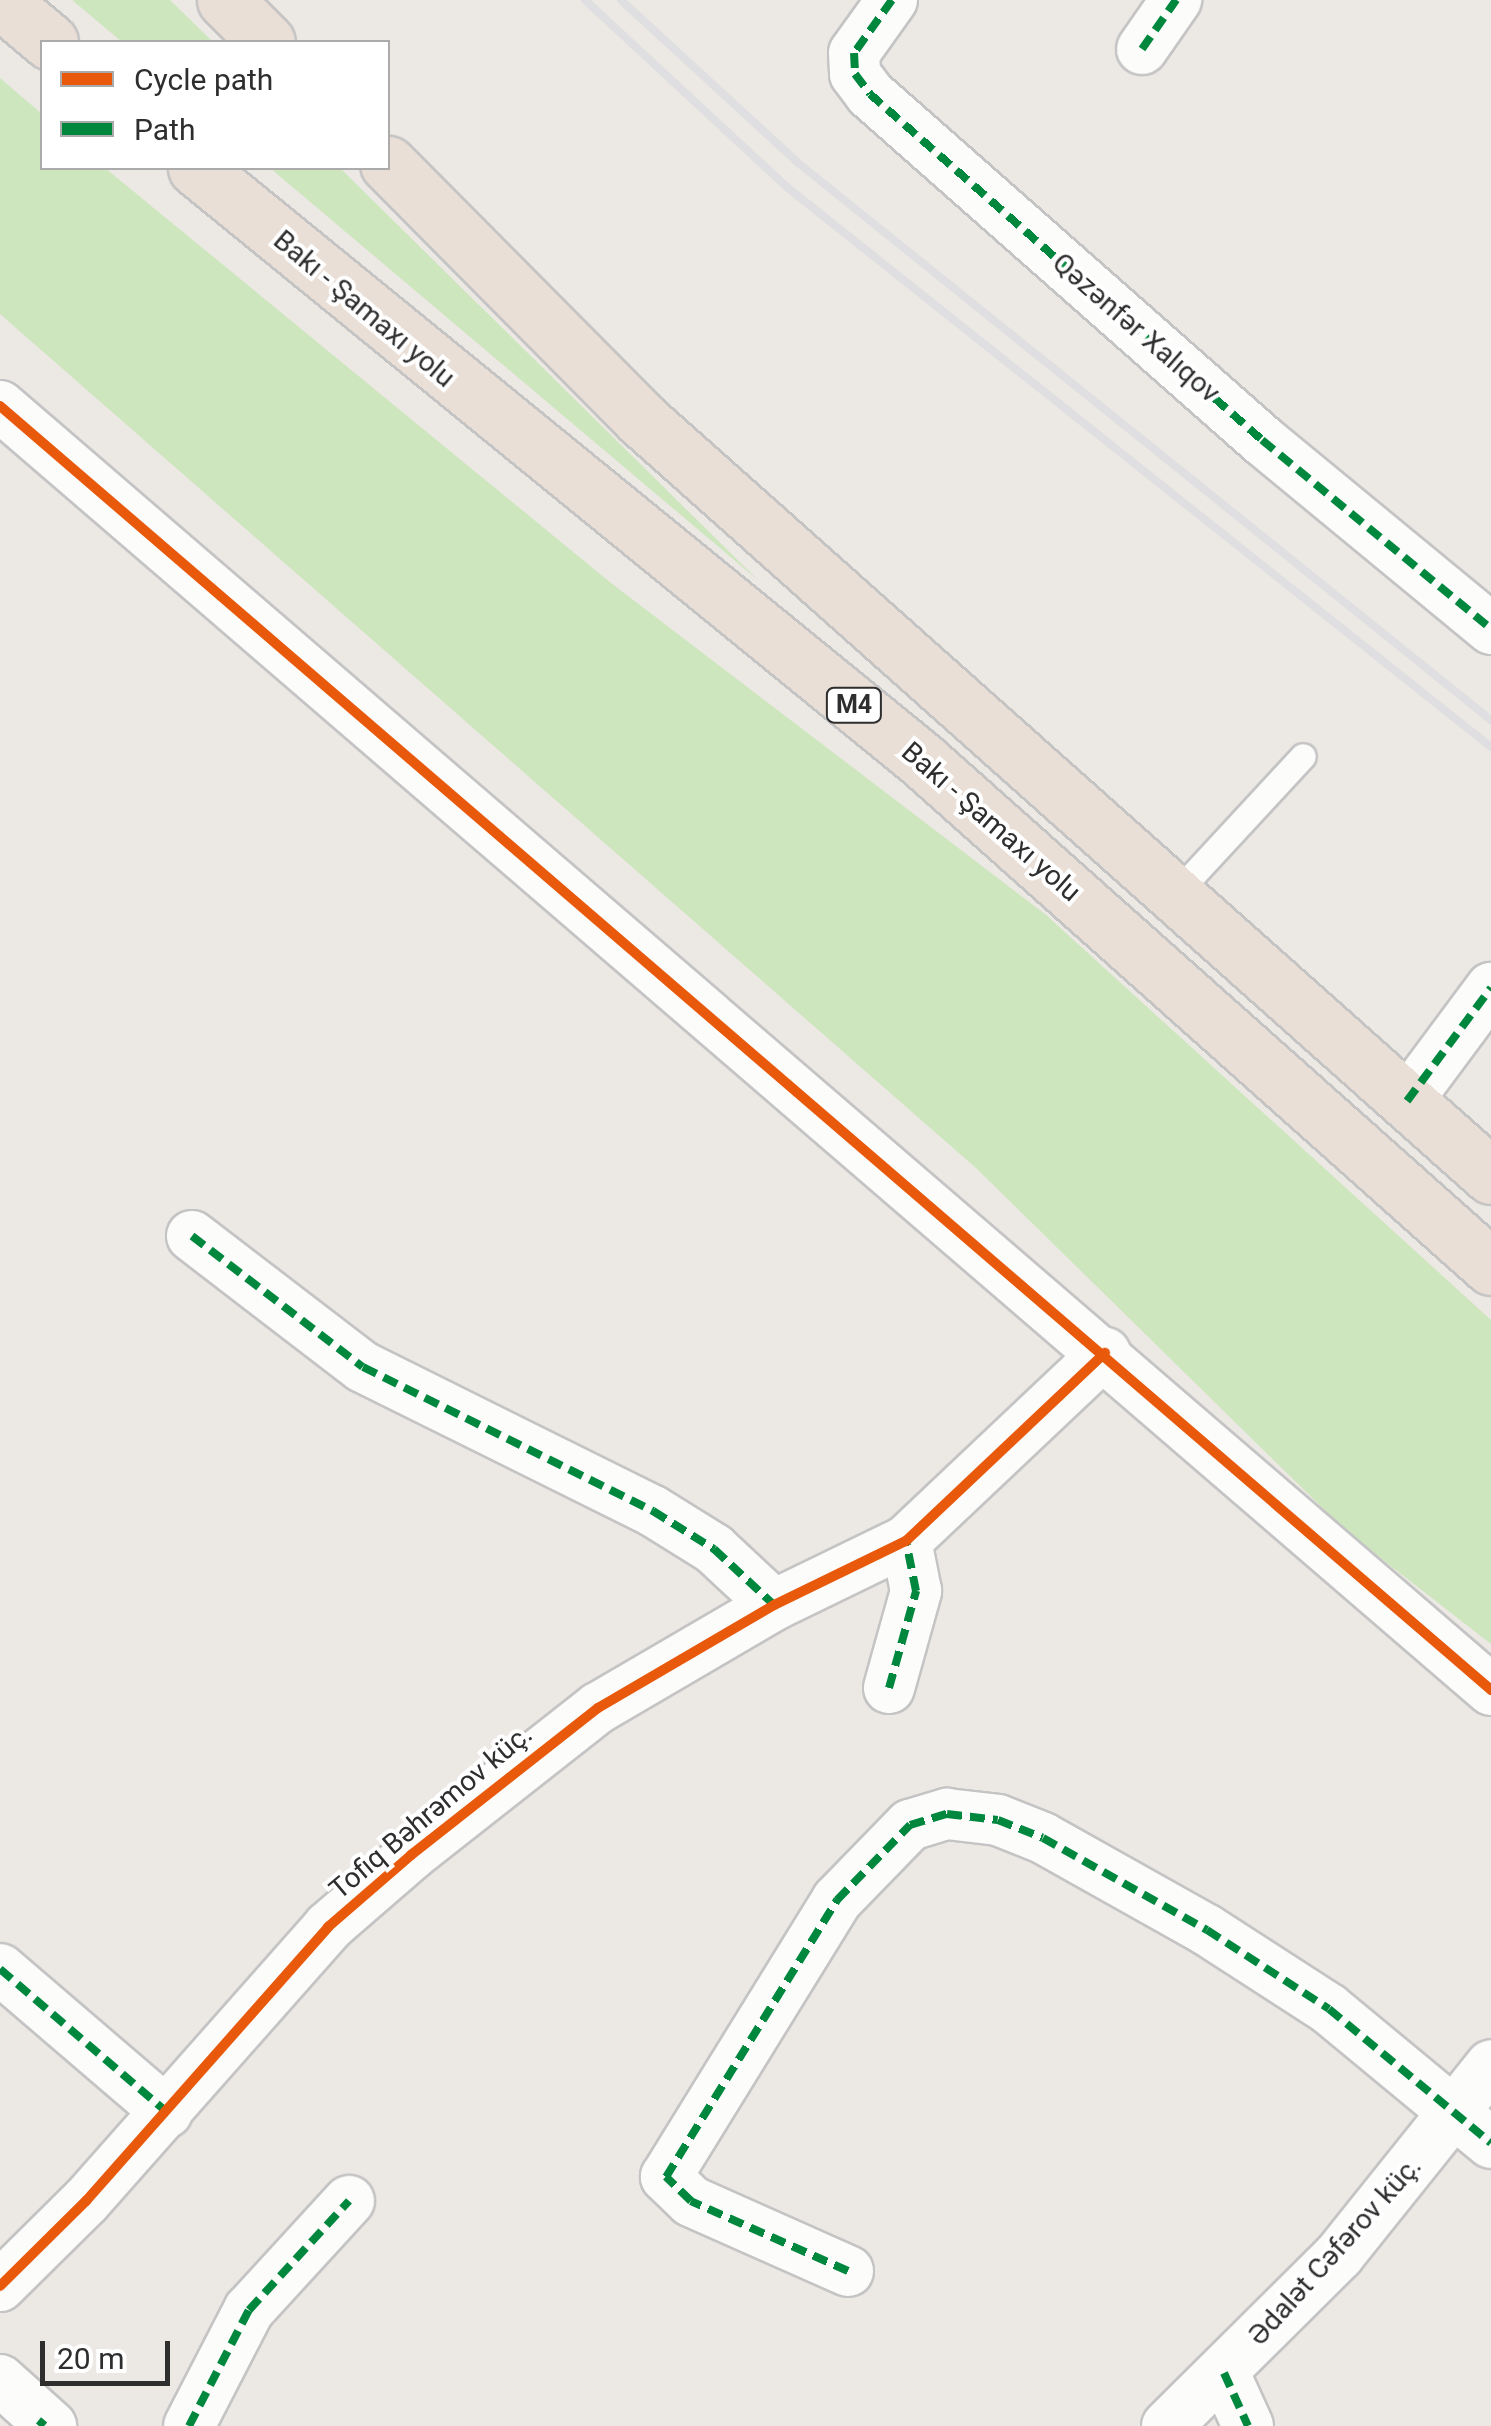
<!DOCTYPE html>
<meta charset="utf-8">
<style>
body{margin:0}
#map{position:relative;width:1491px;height:2426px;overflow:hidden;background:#ece8e4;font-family:Roboto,sans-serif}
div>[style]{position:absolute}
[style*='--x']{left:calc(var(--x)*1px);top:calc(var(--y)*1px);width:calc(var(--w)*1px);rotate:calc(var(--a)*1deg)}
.green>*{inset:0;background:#cee6be}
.roads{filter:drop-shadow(2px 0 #c5c4c5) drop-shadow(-2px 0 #c5c4c5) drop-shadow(0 2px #c5c4c5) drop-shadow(0 -2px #c5c4c5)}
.lane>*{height:25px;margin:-12.5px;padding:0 12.5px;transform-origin:12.5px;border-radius:12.5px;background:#fcfcfb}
.street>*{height:50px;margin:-25px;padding:0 25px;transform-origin:25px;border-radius:25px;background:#fcfcfb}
.highway>*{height:55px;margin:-27.5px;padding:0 27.5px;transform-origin:27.5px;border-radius:27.5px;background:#eadfd6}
.rail>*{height:8px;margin:-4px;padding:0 4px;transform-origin:4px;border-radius:4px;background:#dfdfe1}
.quiet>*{height:8px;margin-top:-4px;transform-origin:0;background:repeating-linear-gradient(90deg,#00873e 0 15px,transparent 0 23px)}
.cycleway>*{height:10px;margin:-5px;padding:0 5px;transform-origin:5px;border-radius:5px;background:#e8590c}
span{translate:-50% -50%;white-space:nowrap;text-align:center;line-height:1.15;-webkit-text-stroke:8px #fff;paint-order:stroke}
.shield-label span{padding:2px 8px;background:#fff;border:2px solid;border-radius:8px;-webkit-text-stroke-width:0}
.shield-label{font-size:25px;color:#2e2e2e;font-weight:700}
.street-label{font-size:28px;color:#2e2e2e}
.legend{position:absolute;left:40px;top:40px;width:350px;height:130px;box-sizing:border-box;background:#fff;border:2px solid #ababab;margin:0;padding:12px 18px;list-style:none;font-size:30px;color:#2e2e2e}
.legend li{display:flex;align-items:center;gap:20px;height:50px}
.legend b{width:50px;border:2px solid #ababab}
.scale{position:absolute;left:40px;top:2341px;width:130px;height:45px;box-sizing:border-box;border:5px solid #2e2e2e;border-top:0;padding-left:12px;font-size:30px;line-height:35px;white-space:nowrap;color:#2e2e2e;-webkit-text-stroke:8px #fff;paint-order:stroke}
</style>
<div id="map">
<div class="green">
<div style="clip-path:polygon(72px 0,170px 0,213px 42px,122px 42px)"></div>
<div style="clip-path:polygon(0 78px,42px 114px,42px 168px,105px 168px,611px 583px,1045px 914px,1491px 1320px,1491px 1644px,1347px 1532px,976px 1168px,0 314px)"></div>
<div style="clip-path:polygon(270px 168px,340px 168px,759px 581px)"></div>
</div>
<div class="roads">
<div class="lane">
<div style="--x:1177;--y:892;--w:185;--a:-47.2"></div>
</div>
<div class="street">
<div style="--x:892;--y:0;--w:65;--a:125.6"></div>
<div style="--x:854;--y:53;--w:21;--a:87"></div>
<div style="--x:855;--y:74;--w:25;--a:53"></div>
<div style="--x:870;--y:94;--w:523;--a:41.43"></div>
<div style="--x:1262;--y:440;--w:297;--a:39.5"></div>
<div style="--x:1142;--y:49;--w:60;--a:-55.2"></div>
<div style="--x:0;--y:406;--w:1968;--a:40.73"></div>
<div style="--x:1407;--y:1101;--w:141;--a:-53.4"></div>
<div style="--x:192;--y:1236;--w:215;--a:37.5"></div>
<div style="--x:363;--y:1367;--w:324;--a:26.4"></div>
<div style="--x:653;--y:1511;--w:72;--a:31.9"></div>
<div style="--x:714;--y:1549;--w:82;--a:43"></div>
<div style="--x:889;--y:1688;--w:101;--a:-74.4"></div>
<div style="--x:916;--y:1591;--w:51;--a:-101.3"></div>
<div style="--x:0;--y:1969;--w:220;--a:40.6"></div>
<div style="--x:848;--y:2271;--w:172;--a:-156"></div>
<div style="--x:691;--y:2201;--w:35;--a:-136"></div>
<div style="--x:666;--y:2177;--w:326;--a:-58.3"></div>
<div style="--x:837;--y:1900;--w:105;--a:-45.8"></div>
<div style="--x:910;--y:1825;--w:39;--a:-17"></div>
<div style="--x:947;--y:1814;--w:51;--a:6.7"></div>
<div style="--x:998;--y:1820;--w:48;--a:21.8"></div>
<div style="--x:1043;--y:1838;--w:188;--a:29.3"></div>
<div style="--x:1207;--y:1930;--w:145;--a:32.9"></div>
<div style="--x:1329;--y:2009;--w:210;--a:39.6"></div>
<div style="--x:0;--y:2286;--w:121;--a:-44.7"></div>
<div style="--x:86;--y:2201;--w:366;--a:-48.5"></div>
<div style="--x:328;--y:1927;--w:110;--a:-40.9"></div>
<div style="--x:411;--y:1855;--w:238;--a:-38.2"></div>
<div style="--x:598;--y:1708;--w:204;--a:-30.3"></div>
<div style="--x:774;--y:1605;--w:147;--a:-25.9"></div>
<div style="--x:906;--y:1541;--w:274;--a:-43.4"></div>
<div style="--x:1224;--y:2373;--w:58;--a:65.6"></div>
<div style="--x:0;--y:2380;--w:69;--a:42"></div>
<div style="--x:189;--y:2426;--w:131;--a:-62.7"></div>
<div style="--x:249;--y:2310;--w:148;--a:-47.5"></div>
<div style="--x:1167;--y:2426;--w:243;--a:-44.8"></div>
<div style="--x:1339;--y:2255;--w:243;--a:-51.3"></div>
</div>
<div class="highway">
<div style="--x:0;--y:0;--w:65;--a:40"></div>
<div style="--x:225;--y:0;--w:59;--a:45"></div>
<div style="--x:388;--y:164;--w:359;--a:45.2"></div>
<div style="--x:641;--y:419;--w:1138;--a:41.69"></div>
<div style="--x:196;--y:168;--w:937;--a:39.19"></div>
<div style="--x:922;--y:760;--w:762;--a:41.7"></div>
</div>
</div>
<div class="rail">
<div style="--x:585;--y:0;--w:277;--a:42.8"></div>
<div style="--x:788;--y:188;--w:898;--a:38.49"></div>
<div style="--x:621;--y:0;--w:239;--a:42.6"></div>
<div style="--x:797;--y:162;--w:891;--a:38.8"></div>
</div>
<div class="quiet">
<div style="--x:892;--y:0;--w:65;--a:125.6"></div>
<div style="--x:854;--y:53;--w:21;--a:87"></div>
<div style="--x:855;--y:74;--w:25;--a:53"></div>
<div style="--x:870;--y:94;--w:523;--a:41.43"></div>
<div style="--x:1262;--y:440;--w:297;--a:39.5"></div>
<div style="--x:1142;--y:49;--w:60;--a:-55.2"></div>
<div style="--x:1407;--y:1101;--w:141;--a:-53.4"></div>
<div style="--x:192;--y:1236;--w:215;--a:37.5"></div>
<div style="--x:363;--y:1367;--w:324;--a:26.4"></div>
<div style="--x:653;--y:1511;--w:72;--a:31.9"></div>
<div style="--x:714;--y:1549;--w:82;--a:43"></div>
<div style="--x:889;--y:1688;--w:101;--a:-74.4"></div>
<div style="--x:916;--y:1591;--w:51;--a:-101.3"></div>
<div style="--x:0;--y:1969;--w:220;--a:40.6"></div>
<div style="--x:848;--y:2271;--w:172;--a:-156"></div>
<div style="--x:691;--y:2201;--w:35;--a:-136"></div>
<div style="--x:666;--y:2177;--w:326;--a:-58.3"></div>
<div style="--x:837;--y:1900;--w:105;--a:-45.8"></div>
<div style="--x:910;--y:1825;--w:39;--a:-17"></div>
<div style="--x:947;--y:1814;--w:51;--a:6.7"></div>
<div style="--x:998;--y:1820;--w:48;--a:21.8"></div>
<div style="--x:1043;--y:1838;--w:188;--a:29.3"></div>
<div style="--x:1207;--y:1930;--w:145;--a:32.9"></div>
<div style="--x:1329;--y:2009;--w:210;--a:39.6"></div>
<div style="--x:1224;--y:2373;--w:58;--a:65.6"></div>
<div style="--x:39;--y:2426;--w:8;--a:-50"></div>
<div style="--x:189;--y:2426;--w:131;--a:-62.7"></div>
<div style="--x:249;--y:2310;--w:148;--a:-47.5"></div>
</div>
<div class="cycleway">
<div style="--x:0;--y:406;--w:1968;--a:40.73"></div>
<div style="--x:0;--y:2286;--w:121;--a:-44.7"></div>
<div style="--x:86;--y:2201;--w:366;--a:-48.5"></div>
<div style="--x:328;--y:1927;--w:110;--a:-40.9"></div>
<div style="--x:411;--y:1855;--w:238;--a:-38.2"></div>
<div style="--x:598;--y:1708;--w:204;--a:-30.3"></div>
<div style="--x:774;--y:1605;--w:147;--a:-25.9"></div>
<div style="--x:906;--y:1541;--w:274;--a:-43.4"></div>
</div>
<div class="shield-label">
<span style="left:854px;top:705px">M4</span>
</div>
<div class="street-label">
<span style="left:364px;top:309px;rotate:40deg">Bakı - Şamaxı yolu</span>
<span style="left:1136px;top:328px;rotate:41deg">Qəzənfər Xalıqov</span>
<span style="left:991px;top:822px;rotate:41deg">Bakı - Şamaxı yolu</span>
<span style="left:431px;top:1812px;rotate:-40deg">Tofiq Bəhrəmov küç.</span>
<span style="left:1335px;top:2251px;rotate:-48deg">Ədalət Cəfərov küç.</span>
</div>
<ul class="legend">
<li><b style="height:12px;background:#e8590c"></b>Cycle path</li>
<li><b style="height:12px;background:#00873e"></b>Path</li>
</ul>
<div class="scale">20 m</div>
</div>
